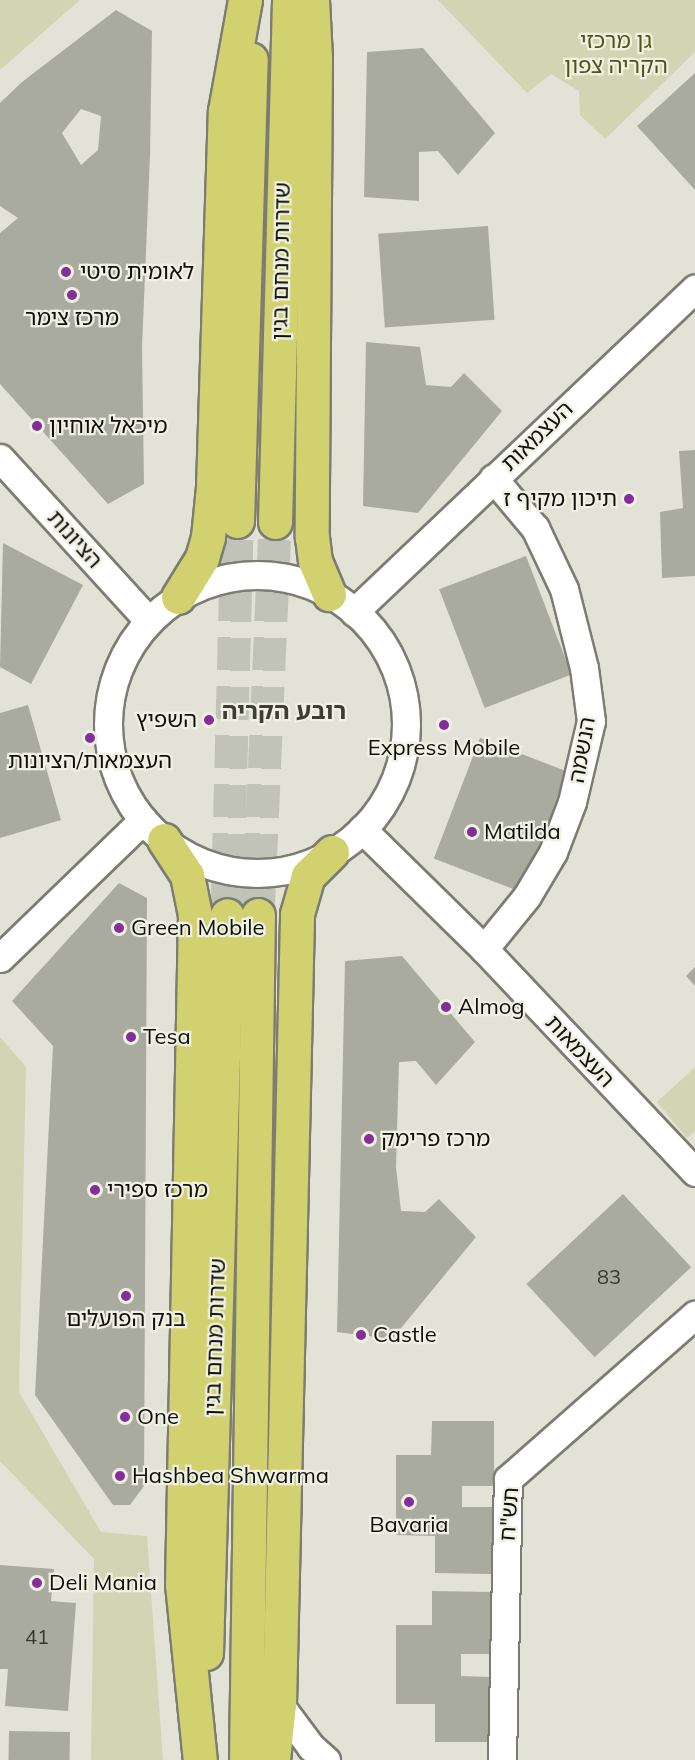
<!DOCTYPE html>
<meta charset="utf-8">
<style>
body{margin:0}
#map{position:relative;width:695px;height:1760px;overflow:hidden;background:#e2e3d6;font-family:Mulish,"Noto Sans Hebrew",sans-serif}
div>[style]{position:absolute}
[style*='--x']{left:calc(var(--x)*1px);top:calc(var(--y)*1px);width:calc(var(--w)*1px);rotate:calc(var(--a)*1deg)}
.green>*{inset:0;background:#d3d4b3}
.building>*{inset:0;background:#aaab9f;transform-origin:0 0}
.major-tunnel>*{height:33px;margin-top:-16.5px;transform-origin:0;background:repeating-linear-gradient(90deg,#c2c3b8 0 33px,transparent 0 49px)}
.roads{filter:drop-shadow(2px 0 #7c7c71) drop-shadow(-2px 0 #7c7c71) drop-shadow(0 2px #7c7c71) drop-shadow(0 -2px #7c7c71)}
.minor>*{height:27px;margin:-13.5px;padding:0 13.5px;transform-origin:13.5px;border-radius:13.5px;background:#fff}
.minor>.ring{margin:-13.5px;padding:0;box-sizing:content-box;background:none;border:27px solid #fff;border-radius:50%}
.major>*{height:33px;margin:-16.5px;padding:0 16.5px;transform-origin:16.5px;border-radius:16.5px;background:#d2d16f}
.dots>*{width:16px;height:16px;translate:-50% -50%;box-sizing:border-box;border:3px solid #f0f0e3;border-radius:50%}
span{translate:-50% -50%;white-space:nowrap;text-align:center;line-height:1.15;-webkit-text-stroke:4.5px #f0f0e3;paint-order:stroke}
.number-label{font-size:20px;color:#363730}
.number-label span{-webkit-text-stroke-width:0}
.park-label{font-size:22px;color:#535317}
.street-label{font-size:22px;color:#0f100b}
.poi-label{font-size:22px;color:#0f100b}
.left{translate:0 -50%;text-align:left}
.right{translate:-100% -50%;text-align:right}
.neighbourhood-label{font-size:24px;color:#3c3d33;font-weight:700}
</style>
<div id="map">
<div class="green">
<div style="clip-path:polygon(0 0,80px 0,0 70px)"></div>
<div style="clip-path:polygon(438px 0,695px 0,695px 52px,605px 139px,580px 115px,579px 91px,551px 74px,527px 93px)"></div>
<div style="clip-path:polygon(0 1037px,26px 1067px,19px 1392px,101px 1532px,147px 1536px,163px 1760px,91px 1760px,94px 1559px,0 1461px)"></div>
<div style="clip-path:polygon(695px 1067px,695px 1131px,687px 1138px,657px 1102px)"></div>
</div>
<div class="building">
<div style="clip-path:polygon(evenodd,116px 10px,152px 31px,150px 155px,142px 348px,144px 484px,108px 504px,0 384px,0 233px,18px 218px,0 206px,0 103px,22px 82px,116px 10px,81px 109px,101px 116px,98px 150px,81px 165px,62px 133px,81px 109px)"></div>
<div style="clip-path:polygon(423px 48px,495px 133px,458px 175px,438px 151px,419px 152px,419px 201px,364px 197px,367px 52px)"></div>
<div style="clip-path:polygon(695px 73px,695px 190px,637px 126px)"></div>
<div style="left:488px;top:226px;width:94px;height:110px;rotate:86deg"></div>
<div style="clip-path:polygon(366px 342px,420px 347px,426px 385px,451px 387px,464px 373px,502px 411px,418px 513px,363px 506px)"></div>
<div style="clip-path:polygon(695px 450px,695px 576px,662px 578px,660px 512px,683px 508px,679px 451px)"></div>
<div style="clip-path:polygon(3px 543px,83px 585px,31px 684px,0 667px)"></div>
<div style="left:526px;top:556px;width:127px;height:93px;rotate:69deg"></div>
<div style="clip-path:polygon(28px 705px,61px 820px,0 838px,0 713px)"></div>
<div style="left:480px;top:738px;width:94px;height:129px;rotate:21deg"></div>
<div style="clip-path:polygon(119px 883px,147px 898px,144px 1486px,130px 1505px,113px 1505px,35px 1395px,53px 1046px,12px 1001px)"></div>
<div style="clip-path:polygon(402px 956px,475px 1042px,436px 1085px,416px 1061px,399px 1062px,396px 1167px,401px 1211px,425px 1212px,439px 1199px,476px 1237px,392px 1339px,337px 1332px,345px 961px)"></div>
<div style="clip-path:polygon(695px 967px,695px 986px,686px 976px)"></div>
<div style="left:623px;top:1194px;width:100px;height:132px;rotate:47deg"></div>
<div style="clip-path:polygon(432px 1421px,494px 1421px,494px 1486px,462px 1486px,462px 1507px,493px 1507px,492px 1574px,435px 1573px,435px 1536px,396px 1535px,396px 1455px,431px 1455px)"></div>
<div style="clip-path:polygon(0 1565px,54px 1569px,51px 1601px,76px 1603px,68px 1711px,5px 1706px,8px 1669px,0 1669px)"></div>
<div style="clip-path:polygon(432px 1591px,493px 1592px,493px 1654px,461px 1654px,461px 1676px,492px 1677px,492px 1742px,435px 1742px,435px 1704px,396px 1704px,396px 1625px,432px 1625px)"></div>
<div style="left:9px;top:1731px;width:61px;height:29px;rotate:1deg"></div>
</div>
<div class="major-tunnel">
<div style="--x:227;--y:915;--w:394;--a:-88.5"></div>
<div style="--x:258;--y:915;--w:393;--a:-87.5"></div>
</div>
<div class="roads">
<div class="minor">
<div style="--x:0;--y:458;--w:221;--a:47.6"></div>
<div class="ring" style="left:108px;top:575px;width:271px;height:271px"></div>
<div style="--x:354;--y:612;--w:470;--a:-43.5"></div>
<div style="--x:362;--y:829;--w:171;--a:44.5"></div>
<div style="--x:484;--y:949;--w:307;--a:46.6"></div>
<div style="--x:484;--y:949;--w:68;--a:-50.9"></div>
<div style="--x:527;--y:896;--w:51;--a:-59.4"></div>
<div style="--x:553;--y:852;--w:53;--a:-69.2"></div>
<div style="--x:572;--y:802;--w:83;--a:-76.8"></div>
<div style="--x:591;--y:721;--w:53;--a:-97.5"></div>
<div style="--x:584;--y:668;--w:81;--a:-104.2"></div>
<div style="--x:564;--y:589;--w:68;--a:-115.4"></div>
<div style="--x:535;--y:528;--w:65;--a:-130"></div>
<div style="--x:0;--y:958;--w:199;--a:-44"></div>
<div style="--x:279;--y:1704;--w:54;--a:53.3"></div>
<div style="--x:311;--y:1747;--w:20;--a:41"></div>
<div style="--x:502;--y:1760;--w:281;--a:-88.8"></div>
<div style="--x:508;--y:1479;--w:249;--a:-41.3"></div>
</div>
<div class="major">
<div style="--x:312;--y:0;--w:57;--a:87"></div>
<div style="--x:315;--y:57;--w:480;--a:90.4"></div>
<div style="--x:312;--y:537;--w:24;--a:83"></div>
<div style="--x:315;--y:561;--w:36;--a:67"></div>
<div style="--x:237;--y:521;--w:462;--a:-88.3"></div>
<div style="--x:275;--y:522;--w:522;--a:-88.46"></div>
<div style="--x:178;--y:597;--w:46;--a:-58.4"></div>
<div style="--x:202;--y:558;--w:22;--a:-74"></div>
<div style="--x:208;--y:537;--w:50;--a:-84.3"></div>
<div style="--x:213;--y:487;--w:376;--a:-88.2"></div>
<div style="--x:225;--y:111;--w:113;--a:-79.8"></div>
<div style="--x:164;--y:840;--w:42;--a:56.7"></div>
<div style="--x:187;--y:875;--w:41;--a:78.7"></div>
<div style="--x:195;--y:915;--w:669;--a:91.11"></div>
<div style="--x:182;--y:1584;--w:177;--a:84.2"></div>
<div style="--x:206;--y:1653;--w:738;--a:-88.37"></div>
<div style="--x:246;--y:1760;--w:845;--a:-89.19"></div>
<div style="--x:273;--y:1760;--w:56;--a:-83.9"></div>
<div style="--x:279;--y:1704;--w:790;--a:-88.69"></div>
<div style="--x:297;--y:914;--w:40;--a:-74"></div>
<div style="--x:308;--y:876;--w:34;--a:-45"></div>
</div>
</div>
<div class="dots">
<div style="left:66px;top:272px;background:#852d9a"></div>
<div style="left:72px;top:295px;background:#852d9a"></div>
<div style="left:37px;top:426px;background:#852d9a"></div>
<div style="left:629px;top:499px;background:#852d9a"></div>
<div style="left:209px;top:720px;background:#852d9a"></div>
<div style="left:444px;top:725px;background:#852d9a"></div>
<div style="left:90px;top:738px;background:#852d9a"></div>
<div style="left:472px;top:832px;background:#852d9a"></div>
<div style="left:119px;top:928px;background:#852d9a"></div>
<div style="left:446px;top:1007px;background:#852d9a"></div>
<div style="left:131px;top:1037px;background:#852d9a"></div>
<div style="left:369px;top:1139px;background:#852d9a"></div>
<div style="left:95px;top:1190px;background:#852d9a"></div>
<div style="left:126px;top:1296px;background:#852d9a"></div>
<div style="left:361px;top:1335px;background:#852d9a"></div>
<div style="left:125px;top:1417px;background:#852d9a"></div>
<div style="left:120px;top:1476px;background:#852d9a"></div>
<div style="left:409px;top:1502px;background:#852d9a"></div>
<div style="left:37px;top:1583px;background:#852d9a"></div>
</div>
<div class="number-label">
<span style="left:609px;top:1276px">83</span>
<span style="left:37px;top:1636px">41</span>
</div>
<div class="park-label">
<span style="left:616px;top:53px">גן מרכזי<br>הקריה צפון</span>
</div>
<div class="street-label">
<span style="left:281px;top:261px;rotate:-89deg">שדרות מנחם בגין</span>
<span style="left:537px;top:436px;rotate:-44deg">העצמאות</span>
<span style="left:75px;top:539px;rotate:48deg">הציונות</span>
<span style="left:582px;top:750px;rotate:-80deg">הנשמה</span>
<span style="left:580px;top:1051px;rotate:47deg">העצמאות</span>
<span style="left:215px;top:1337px;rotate:-88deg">שדרות מנחם בגין</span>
<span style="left:509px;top:1514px;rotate:-86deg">תש"ח</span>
</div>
<div class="poi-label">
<span class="left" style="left:80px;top:272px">לאומית סיטי</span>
<span style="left:72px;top:318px">מרכז צימר</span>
<span class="left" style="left:49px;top:426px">מיכאל אוחיון</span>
<span class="right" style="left:617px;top:499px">תיכון מקיף ז</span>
<span class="right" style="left:197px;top:720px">השפיץ</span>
<span style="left:444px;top:748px">Express Mobile</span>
<span style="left:90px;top:761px">העצמאות/הציונות</span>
<span class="left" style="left:484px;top:832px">Matilda</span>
<span class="left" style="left:131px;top:928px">Green Mobile</span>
<span class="left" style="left:458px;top:1007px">Almog</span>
<span class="left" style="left:143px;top:1037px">Tesa</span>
<span class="left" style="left:381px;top:1139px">מרכז פרימק</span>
<span class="left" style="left:107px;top:1190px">מרכז ספירי</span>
<span style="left:126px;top:1319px">בנק הפועלים</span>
<span class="left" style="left:373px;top:1335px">Castle</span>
<span class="left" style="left:137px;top:1417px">One</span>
<span class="left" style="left:132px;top:1476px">Hashbea Shwarma</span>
<span style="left:409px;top:1525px">Bavaria</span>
<span class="left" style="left:49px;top:1583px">Deli Mania</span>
</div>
<div class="neighbourhood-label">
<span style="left:284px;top:711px">רובע הקריה</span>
</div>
</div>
